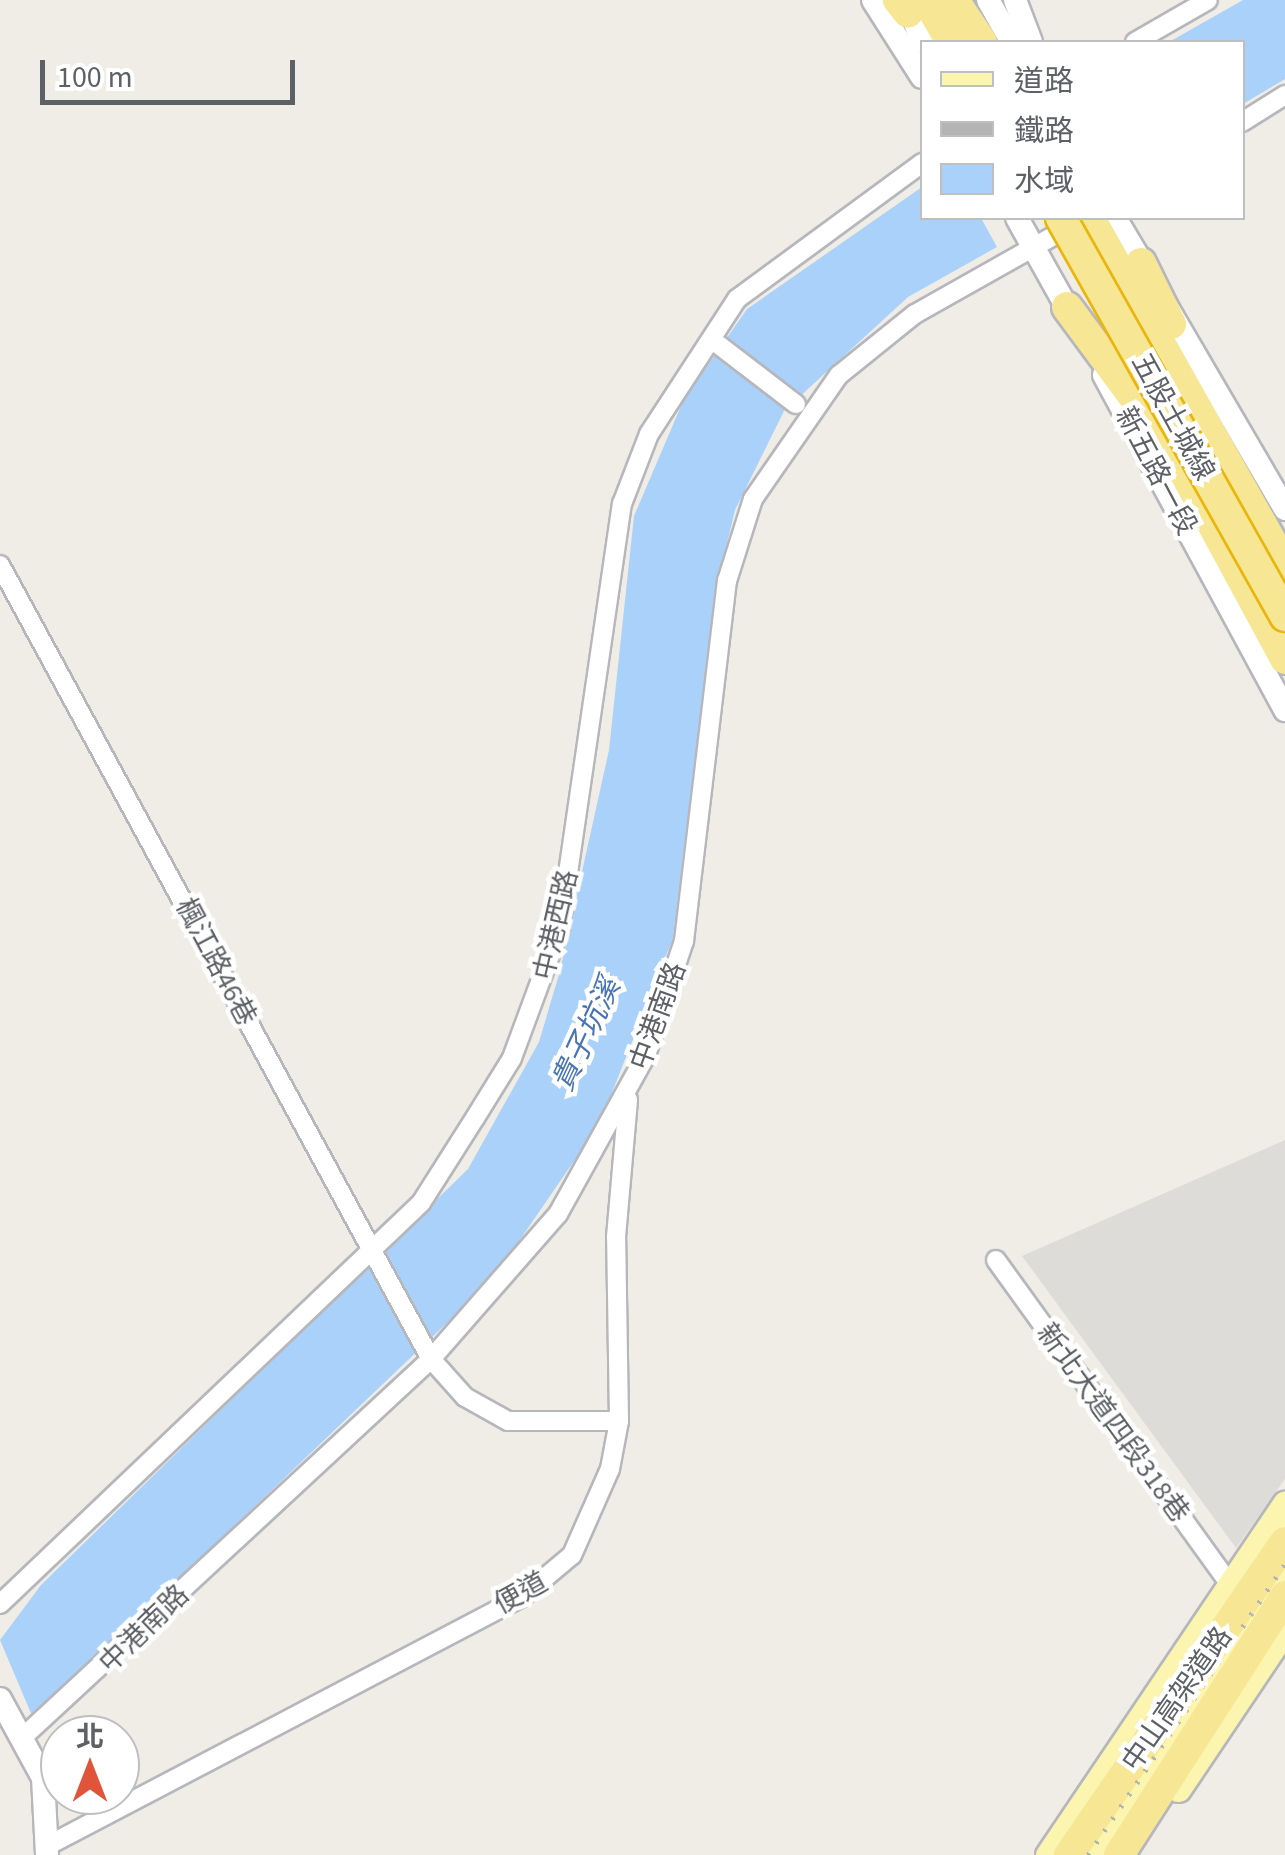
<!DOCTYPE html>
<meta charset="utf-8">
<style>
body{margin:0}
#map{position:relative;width:1285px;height:1855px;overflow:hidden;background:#efede6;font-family:"Source Sans 3","Noto Sans TC",sans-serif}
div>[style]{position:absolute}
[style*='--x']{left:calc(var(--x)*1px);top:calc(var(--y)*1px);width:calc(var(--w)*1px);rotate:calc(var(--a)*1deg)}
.industrial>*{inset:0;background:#dedcd8}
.water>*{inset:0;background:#aad1fa}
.roads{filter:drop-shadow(2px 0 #b6b7bc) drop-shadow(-2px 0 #b6b7bc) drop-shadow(0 2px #b6b7bc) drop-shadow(0 -2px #b6b7bc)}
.street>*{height:18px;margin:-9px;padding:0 9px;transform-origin:9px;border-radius:9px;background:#fff}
.secondary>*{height:22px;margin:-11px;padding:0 11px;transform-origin:11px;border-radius:11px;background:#fff}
.primary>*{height:25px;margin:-12.5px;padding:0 12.5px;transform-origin:12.5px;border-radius:12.5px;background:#fbf5af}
.highway>*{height:30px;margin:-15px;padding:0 15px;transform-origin:15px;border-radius:15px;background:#f7e694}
.rail>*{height:5px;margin-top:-2.5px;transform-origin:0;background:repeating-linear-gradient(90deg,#b4b4b5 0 2.5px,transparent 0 14.5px)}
.bridges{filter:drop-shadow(2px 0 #e8b60c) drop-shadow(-2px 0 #e8b60c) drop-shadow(0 2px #e8b60c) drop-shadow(0 -2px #e8b60c)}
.highway-bridge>*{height:30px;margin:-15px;padding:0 15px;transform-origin:15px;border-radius:15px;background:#f7e694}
span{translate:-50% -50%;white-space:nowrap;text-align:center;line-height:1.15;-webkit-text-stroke:9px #fff;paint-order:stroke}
.street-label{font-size:28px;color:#5d6065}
.water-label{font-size:30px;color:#4a75b5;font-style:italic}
.legend{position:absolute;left:920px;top:40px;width:325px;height:180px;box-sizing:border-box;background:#fff;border:2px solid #bebfc1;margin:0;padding:12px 18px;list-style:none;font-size:30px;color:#5d6065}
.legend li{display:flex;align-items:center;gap:20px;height:50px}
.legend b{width:50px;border:2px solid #bebfc1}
.north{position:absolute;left:40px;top:1715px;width:100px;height:100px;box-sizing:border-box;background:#fff;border:2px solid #bebfc1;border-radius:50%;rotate:0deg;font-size:28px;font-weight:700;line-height:40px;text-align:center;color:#5d6065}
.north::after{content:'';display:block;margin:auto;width:35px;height:45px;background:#e0553a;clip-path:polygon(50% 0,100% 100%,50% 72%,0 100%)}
.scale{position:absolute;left:40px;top:60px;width:255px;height:45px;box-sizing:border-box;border:5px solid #5d6065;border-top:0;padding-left:12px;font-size:30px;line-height:35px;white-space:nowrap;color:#5d6065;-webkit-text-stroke:8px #fff;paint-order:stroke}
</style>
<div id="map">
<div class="industrial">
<div style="clip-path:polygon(1285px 1140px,1285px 1479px,1236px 1548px,1022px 1256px)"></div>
</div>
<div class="water">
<div style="clip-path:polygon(1243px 0,1285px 0,1285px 79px,1243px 104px,1242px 42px,1169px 42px)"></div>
<div style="clip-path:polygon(922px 187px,922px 218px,981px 218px,997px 247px,908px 297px,784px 411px,735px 510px,715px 593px,673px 938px,600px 1123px,493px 1279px,33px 1718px,0 1640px,41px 1585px,468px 1169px,539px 1042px,560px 971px,609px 750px,634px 516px,684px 399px,747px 309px)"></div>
</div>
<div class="roads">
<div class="street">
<div style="--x:1135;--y:42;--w:84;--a:-29.9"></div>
<div style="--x:1242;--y:122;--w:51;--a:-32.1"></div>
<div style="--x:719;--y:345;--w:97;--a:37.5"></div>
<div style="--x:0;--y:565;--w:903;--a:61.51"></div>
<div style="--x:431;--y:1359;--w:51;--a:48.2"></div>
<div style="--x:465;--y:1397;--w:49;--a:29.2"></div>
<div style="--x:508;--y:1421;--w:111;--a:0"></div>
<div style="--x:996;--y:1260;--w:400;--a:54.2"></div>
<div style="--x:0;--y:1604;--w:581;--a:-43.61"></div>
<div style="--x:421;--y:1203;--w:101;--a:-57.6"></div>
<div style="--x:475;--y:1118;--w:70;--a:-58.3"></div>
<div style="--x:512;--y:1058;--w:139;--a:-69.7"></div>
<div style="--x:560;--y:928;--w:429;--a:-81.7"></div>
<div style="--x:622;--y:504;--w:75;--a:-68.9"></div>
<div style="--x:649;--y:434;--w:161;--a:-56.9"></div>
<div style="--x:737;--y:299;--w:230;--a:-36.3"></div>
<div style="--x:22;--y:1738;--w:558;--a:-42.82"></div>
<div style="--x:431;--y:1359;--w:193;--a:-48.8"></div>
<div style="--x:558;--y:1214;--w:182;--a:-61"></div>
<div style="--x:646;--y:1055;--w:120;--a:-71.6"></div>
<div style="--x:684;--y:941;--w:363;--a:-83.2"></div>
<div style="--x:727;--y:581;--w:86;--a:-72.4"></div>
<div style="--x:753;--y:499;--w:151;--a:-55.3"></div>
<div style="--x:839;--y:375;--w:97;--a:-38.8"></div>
<div style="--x:915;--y:314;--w:181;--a:-29.4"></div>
<div style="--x:45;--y:1847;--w:539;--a:-27.66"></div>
<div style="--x:522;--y:1597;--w:65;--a:-40"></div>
<div style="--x:572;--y:1555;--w:94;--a:-66.2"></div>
<div style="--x:610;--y:1469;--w:49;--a:-79.4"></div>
<div style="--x:619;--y:1421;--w:184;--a:-90.9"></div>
<div style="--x:616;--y:1237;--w:138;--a:-85"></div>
</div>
<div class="secondary">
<div style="--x:873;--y:0;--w:91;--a:57.5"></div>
<div style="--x:905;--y:0;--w:46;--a:66.8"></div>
<div style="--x:988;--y:0;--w:48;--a:60.3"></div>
<div style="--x:1015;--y:0;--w:45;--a:69.1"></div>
<div style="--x:1017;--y:218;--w:117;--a:60.8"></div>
<div style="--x:1115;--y:218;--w:66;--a:59.2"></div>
<div style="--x:1167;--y:307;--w:234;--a:59.7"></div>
<div style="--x:1104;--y:375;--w:381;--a:61.6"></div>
<div style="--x:0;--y:1699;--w:90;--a:61.4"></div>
<div style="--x:43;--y:1778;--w:77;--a:87"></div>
</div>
<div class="primary">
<div style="--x:1178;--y:1789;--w:192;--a:-56.1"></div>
<div style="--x:1048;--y:1855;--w:424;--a:-56"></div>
<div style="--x:1094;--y:1855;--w:342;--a:-56.1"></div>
</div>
<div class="highway">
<div style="--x:898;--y:0;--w:16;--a:52"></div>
<div style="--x:927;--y:0;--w:48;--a:60.3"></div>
<div style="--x:954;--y:0;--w:50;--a:56.3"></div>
<div style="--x:1090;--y:218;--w:399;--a:60.7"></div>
<div style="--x:1141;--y:263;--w:68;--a:63.8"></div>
<div style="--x:1067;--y:307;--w:173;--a:53.5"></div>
<div style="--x:1170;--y:446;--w:242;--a:61.6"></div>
<div style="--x:1069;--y:1855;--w:380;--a:-55.4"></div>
<div style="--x:1119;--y:1855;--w:308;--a:-57.3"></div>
</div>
</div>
<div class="rail">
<div style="--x:1088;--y:1855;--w:351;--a:-55.9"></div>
</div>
<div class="bridges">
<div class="highway-bridge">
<div style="--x:1061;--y:218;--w:457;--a:60.6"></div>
</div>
</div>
<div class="street-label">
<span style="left:1173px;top:417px;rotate:61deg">五股土城線</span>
<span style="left:1156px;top:471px;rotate:62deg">新五路一段</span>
<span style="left:556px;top:925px;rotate:-77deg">中港西路</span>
<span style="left:216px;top:962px;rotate:62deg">楓江路46巷</span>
<span style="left:658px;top:1016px;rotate:-70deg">中港南路</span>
<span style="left:1113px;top:1423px;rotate:54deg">新北大道四段318巷</span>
<span style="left:521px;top:1593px;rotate:-29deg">便道</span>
<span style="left:144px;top:1629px;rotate:-44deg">中港南路</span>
<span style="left:1177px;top:1699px;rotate:-55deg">中山高架道路</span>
</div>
<div class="water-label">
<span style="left:587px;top:1035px;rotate:-65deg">貴子坑溪</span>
</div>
<ul class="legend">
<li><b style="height:12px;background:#fbf5af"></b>道路</li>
<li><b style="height:12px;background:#b4b4b5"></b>鐵路</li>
<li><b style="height:28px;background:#aad1fa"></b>水域</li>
</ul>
<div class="north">北</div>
<div class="scale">100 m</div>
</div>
